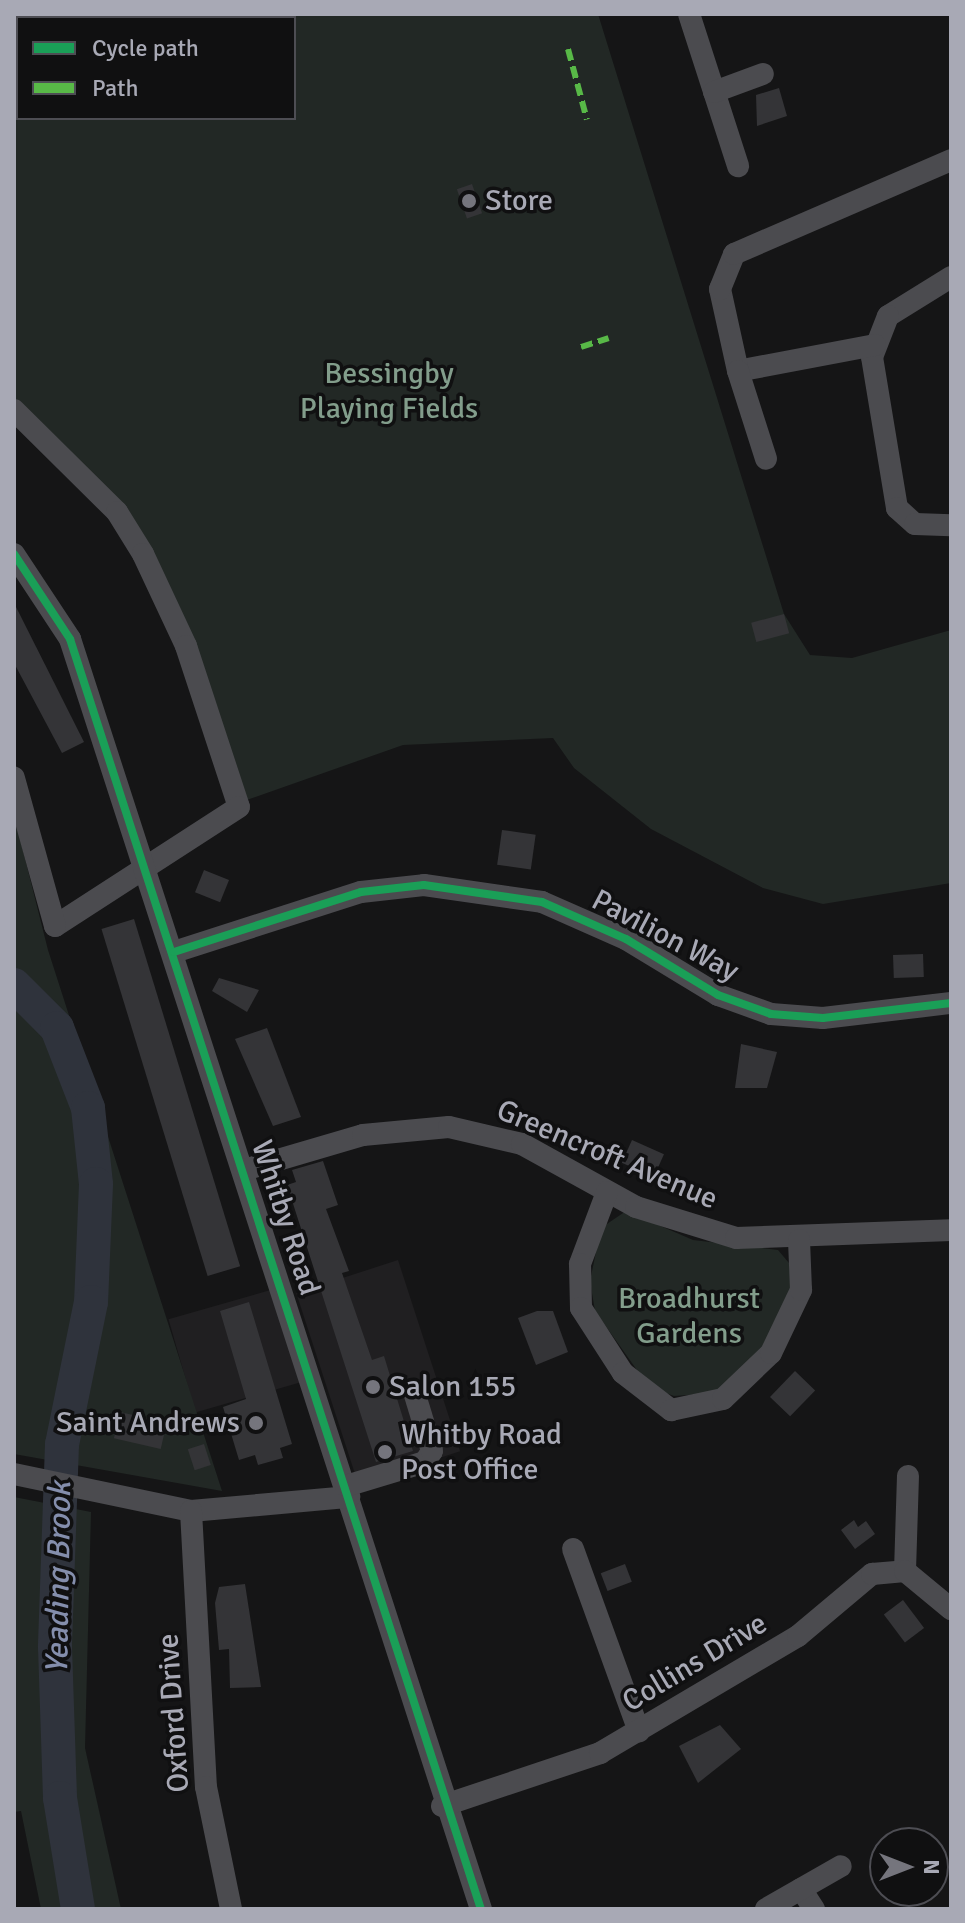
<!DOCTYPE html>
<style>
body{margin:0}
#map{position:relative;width:965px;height:1923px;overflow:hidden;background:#151516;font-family:Signika,sans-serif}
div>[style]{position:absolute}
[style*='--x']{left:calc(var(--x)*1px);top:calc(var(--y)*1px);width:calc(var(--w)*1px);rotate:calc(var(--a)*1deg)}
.built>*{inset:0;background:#201f21;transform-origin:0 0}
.green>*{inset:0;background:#222825}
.river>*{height:34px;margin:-17px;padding:0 17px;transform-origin:17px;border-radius:17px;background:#2f333c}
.building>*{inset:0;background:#343437;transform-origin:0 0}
.minor>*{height:22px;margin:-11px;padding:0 11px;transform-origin:11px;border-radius:11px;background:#4b4b4f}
.quiet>*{height:6px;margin-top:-3px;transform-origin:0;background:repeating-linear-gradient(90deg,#58b947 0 12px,transparent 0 18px)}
.cycleway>*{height:8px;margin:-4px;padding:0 4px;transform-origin:4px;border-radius:4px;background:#1a9f57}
.dots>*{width:22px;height:22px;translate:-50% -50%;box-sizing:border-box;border:4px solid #101011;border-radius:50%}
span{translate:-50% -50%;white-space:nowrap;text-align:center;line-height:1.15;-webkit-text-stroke:7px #101011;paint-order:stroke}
.poi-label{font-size:30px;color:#a8a9b5}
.left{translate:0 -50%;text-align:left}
.right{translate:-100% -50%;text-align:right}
.park-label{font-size:30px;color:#829d8b}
.street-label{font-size:30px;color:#a8a9b5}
.water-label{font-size:32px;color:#848eac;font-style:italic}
.frame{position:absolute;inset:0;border:16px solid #a8a9b5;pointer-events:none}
.legend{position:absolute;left:16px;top:16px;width:280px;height:104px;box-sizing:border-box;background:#101011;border:2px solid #4d4d53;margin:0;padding:10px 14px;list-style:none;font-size:24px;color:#a8a9b5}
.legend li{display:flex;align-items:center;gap:16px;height:40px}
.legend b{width:40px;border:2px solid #4d4d53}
.north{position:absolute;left:869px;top:1827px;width:80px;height:80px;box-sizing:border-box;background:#101011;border:2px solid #4d4d53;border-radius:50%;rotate:90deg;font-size:22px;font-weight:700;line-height:32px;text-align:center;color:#a8a9b5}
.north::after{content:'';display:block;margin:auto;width:28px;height:36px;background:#75757d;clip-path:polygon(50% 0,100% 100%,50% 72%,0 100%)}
</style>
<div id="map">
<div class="built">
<div style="left:398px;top:1260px;width:201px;height:107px;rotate:72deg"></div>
<div style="left:281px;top:1287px;width:97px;height:117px;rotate:74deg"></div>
</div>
<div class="green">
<div style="clip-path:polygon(99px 14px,598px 14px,784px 614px,810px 655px,852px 658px,951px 630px,951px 883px,823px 904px,763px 888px,651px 829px,574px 768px,553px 738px,403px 745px,244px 801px,148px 554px,14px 402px,14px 66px,18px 118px,294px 118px,294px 18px,93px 18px)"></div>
<div style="clip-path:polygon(14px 815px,48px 950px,222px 1491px,14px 1454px)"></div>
<div style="clip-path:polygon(626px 1211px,693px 1240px,778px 1250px,789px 1263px,792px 1292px,764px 1346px,717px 1393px,674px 1396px,649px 1387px,595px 1311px,590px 1281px,601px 1228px)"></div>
<div style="clip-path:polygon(14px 1497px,91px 1512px,85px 1748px,121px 1909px,41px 1909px,21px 1811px,14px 1812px)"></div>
</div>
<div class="river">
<div style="--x:14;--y:985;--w:61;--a:45"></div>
<div style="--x:57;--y:1028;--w:86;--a:68.8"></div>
<div style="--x:88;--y:1108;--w:76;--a:84"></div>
<div style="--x:96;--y:1184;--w:118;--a:92.4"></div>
<div style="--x:91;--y:1302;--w:145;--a:101.5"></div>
<div style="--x:62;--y:1444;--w:203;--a:92"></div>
<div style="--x:55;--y:1647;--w:151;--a:88.1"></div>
<div style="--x:60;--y:1798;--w:112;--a:80.8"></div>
</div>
<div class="building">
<div style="clip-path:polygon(779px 88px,787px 116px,757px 126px,756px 95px)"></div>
<div style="left:472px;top:184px;width:31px;height:16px;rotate:71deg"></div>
<div style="clip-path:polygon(14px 603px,84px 742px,62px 753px,14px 663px)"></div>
<div style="left:784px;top:614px;width:20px;height:34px;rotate:75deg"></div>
<div style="left:502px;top:830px;width:34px;height:35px;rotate:8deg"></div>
<div style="left:204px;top:870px;width:27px;height:24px;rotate:22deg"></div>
<div style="left:134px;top:919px;width:363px;height:34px;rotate:73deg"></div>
<div style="left:923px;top:954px;width:23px;height:30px;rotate:88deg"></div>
<div style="clip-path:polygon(219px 978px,259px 990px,247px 1012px,212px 991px)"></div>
<div style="clip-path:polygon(267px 1028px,301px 1117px,273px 1126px,235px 1039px)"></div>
<div style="clip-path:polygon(741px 1044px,777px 1052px,767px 1088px,735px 1088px)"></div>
<div style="left:632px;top:1140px;width:35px;height:25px;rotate:24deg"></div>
<div style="clip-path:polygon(323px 1161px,338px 1205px,326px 1209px,349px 1271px,342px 1273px,372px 1360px,384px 1356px,413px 1451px,376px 1462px,287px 1185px,296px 1182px,292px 1170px)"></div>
<div style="clip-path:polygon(249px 1302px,292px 1444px,280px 1448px,283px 1458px,258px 1465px,255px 1455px,239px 1460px,223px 1407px,246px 1399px,220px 1311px)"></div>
<div style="clip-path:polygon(537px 1311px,553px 1311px,568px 1352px,536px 1365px,518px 1318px)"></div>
<div style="left:795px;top:1371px;width:28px;height:36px;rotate:44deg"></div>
<div style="left:120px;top:1412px;width:48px;height:27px;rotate:13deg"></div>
<div style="left:204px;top:1444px;width:22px;height:17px;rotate:72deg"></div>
<div style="clip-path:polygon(854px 1520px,858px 1527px,866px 1521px,875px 1534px,855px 1549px,841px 1530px)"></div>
<div style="left:625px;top:1564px;width:19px;height:26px;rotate:69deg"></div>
<div style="clip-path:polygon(245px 1584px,261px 1687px,230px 1688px,229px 1649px,219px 1650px,215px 1603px,219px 1587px)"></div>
<div style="left:903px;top:1600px;width:35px;height:24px;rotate:53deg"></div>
<div style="clip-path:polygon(720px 1725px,741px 1749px,698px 1783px,679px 1746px)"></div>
</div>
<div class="minor">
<div style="--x:689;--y:14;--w:160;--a:72.1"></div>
<div style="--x:82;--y:18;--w:7;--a:-34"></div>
<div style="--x:14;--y:59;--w:4;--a:-27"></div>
<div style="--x:714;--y:92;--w:52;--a:-20.2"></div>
<div style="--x:951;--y:277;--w:74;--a:148.2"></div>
<div style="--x:888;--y:316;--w:44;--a:111.3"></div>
<div style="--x:872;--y:357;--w:153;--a:80.6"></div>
<div style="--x:897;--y:508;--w:24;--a:42"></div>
<div style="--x:915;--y:524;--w:36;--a:2"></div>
<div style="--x:875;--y:345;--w:139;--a:169.3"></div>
<div style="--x:738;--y:371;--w:84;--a:-102.4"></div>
<div style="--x:720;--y:289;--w:38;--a:-68"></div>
<div style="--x:734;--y:254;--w:236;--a:-23.4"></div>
<div style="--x:738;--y:371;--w:92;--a:72.3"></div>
<div style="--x:14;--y:410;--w:145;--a:44.7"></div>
<div style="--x:117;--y:512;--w:49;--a:58.2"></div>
<div style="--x:143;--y:554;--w:102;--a:64.9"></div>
<div style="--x:186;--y:646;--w:169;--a:71.8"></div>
<div style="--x:239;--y:807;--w:219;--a:147.1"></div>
<div style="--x:55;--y:926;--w:154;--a:-105.5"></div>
<div style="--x:14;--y:554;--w:102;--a:56.6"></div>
<div style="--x:70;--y:639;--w:1335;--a:72.07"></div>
<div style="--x:174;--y:952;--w:196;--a:-17.8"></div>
<div style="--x:361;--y:892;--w:63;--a:-6.3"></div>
<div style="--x:424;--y:885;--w:119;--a:8.2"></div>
<div style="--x:542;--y:902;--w:92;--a:23.8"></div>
<div style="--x:626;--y:939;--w:108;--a:31.3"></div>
<div style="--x:718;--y:995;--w:56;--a:19.7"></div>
<div style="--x:771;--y:1014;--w:52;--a:4.4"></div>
<div style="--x:823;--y:1018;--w:129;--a:-6.7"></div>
<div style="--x:244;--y:1170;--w:124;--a:-16.4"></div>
<div style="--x:363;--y:1135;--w:86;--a:-5.3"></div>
<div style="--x:449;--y:1127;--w:75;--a:13.1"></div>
<div style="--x:522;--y:1144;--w:130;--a:28.9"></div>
<div style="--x:636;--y:1207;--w:105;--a:17.2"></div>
<div style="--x:736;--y:1238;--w:215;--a:-2.1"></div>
<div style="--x:607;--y:1192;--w:77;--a:110.6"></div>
<div style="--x:580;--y:1264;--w:44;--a:88.7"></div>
<div style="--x:581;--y:1308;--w:77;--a:57.1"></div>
<div style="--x:623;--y:1373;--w:61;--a:37.6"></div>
<div style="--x:671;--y:1410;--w:53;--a:-11.9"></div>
<div style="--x:723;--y:1399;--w:66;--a:-43.8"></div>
<div style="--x:771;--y:1353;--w:70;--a:-64.5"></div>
<div style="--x:801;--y:1290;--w:50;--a:-92.3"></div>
<div style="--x:14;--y:1474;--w:181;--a:11.8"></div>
<div style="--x:191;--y:1511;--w:159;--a:-5.1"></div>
<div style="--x:346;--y:1486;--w:83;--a:-16.9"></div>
<div style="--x:425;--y:1462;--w:13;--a:-58"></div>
<div style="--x:432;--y:1451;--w:59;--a:-106.9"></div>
<div style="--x:191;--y:1511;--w:276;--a:86.9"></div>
<div style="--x:206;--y:1787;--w:125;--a:78.4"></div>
<div style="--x:573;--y:1549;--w:194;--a:70.1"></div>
<div style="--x:905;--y:1571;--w:95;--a:-88.2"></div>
<div style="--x:442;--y:1806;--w:167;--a:-18.5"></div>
<div style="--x:600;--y:1753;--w:230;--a:-30.6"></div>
<div style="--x:798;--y:1636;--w:97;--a:-40"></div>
<div style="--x:872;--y:1574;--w:33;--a:-5"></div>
<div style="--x:905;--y:1571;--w:60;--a:39.6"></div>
<div style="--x:801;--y:1889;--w:24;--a:57"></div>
<div style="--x:766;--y:1909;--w:86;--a:-29.8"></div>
</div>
<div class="quiet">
<div style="--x:568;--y:49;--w:73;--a:75"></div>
<div style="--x:581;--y:347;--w:29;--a:-18"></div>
</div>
<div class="cycleway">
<div style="--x:14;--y:554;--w:102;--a:56.6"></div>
<div style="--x:70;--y:639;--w:1335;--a:72.07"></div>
<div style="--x:174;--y:952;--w:196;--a:-17.8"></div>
<div style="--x:361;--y:892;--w:63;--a:-6.3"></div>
<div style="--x:424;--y:885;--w:119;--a:8.2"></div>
<div style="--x:542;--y:902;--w:92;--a:23.8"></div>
<div style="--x:626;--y:939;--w:108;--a:31.3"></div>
<div style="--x:718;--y:995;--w:56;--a:19.7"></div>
<div style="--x:771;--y:1014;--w:52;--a:4.4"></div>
<div style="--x:823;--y:1018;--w:129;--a:-6.7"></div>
</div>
<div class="dots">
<div style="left:469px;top:201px;background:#75757d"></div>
<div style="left:373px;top:1387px;background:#75757d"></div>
<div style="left:256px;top:1423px;background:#75757d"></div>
<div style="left:385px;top:1452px;background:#75757d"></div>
</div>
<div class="poi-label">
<span class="left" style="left:485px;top:201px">Store</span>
<span class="left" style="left:389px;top:1387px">Salon 155</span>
<span class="right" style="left:240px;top:1423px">Saint Andrews</span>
<span class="left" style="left:401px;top:1452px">Whitby Road<br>Post Office</span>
</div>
<div class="park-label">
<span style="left:389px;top:391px">Bessingby<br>Playing Fields</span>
<span style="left:689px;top:1316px">Broadhurst<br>Gardens</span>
</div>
<div class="street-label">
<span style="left:665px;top:936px;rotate:28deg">Pavilion Way</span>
<span style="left:607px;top:1155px;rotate:23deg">Greencroft Avenue</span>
<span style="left:285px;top:1218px;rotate:72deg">Whitby Road</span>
<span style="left:695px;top:1663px;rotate:-31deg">Collins Drive</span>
<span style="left:174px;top:1713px;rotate:-94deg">Oxford Drive</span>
</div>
<div class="water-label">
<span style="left:59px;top:1578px;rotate:-89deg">Yeading Brook</span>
</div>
<div class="frame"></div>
<ul class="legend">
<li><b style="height:10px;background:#1a9f57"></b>Cycle path</li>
<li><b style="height:10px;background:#58b947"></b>Path</li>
</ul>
<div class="north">N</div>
</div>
